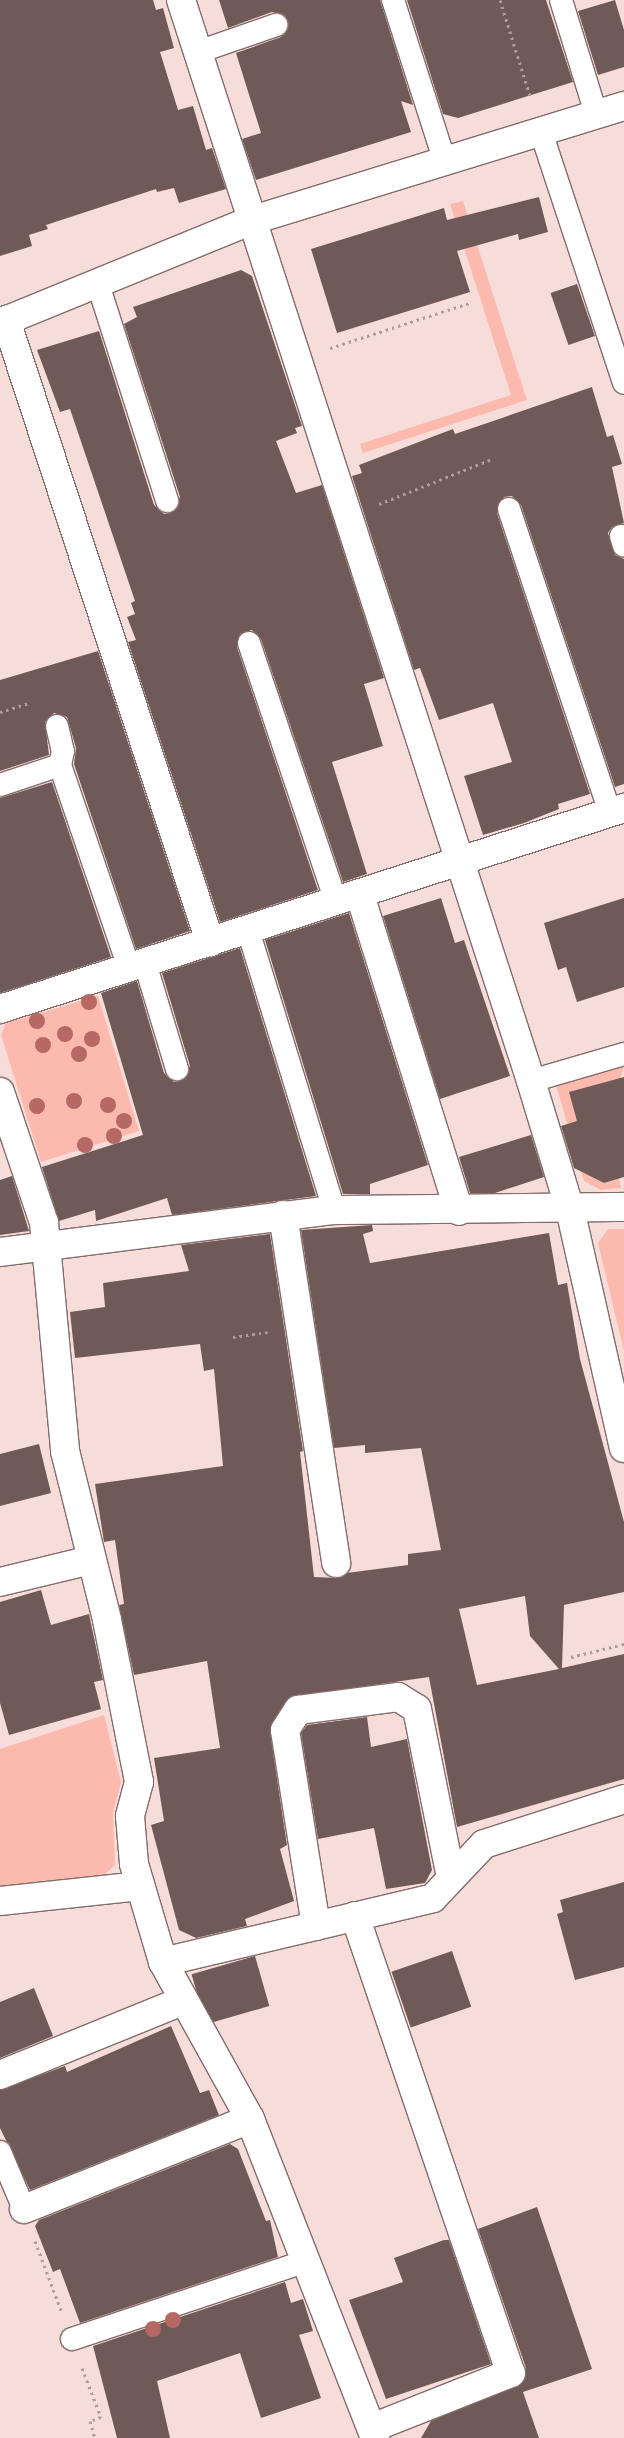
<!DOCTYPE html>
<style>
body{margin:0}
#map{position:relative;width:624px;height:2438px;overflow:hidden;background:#f7ddd9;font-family:Signika,sans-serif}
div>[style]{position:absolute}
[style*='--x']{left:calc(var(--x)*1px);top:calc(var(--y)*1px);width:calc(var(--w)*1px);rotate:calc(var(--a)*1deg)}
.green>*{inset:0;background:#fcbaaf}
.building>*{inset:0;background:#705a57;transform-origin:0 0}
.path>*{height:3px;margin-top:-1.5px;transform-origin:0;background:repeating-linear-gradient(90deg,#af9c98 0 2.5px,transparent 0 6.5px)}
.roads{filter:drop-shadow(1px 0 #836c69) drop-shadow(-1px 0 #836c69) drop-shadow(0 1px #836c69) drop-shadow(0 -1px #836c69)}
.lane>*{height:22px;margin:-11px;padding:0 11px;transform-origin:11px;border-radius:11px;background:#fff}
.street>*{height:28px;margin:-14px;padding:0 14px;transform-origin:14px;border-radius:14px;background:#fff}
.trees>*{width:16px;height:16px;margin:-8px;border-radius:50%;background:#b66864}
span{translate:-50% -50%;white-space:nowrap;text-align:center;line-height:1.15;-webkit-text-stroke:5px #fff;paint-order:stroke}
</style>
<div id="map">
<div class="green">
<div style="clip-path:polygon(463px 201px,527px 400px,363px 453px,360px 444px,511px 395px,450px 204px)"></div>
<div style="clip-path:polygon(98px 996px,139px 1131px,41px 1162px,1px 1035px,6px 1023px)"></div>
<div style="clip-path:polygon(624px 1066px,593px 1177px,604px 1183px,619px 1178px,621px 1188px,601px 1190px,584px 1181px,556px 1085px)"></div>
<div style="clip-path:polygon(608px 1229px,624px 1229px,624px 1351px,598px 1243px)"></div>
<div style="clip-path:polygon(104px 1715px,121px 1782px,113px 1813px,115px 1865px,101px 1878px,0 1888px,0 1749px)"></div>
</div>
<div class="building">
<div style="clip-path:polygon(0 0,153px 0,156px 10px,163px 8px,174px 48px,160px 52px,178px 110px,193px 106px,206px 150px,212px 148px,226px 189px,179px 203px,174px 188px,157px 192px,156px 189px,46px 225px,48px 229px,29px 235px,32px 246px,0 256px)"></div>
<div style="clip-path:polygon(219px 0,380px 0,413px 105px,401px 101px,411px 132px,256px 180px,242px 139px,261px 133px,236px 53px,281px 37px,288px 21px,284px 15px,272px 12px,228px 28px)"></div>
<div style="clip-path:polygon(407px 0,546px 0,573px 82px,458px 118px,443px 114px)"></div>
<div style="clip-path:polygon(615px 0,624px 30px,624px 67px,598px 75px,578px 11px)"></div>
<div style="clip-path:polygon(539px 197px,548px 232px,519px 240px,518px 234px,457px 251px,470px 292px,337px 333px,311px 249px,444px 208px,447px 220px)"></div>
<div style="clip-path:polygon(241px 270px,252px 276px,302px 426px,295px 428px,297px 433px,276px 441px,296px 493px,322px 485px,384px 678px,364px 684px,383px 746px,332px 762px,367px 874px,343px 882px,261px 639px,252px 630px,240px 634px,237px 647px,318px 890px,220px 922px,128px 642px,136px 640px,127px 617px,135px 614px,131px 603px,135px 601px,70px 409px,60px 412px,37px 350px,99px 331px,154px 505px,164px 514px,171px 513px,180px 497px,124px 324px,137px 317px,133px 307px)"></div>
<div style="left:577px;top:284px;width:55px;height:28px;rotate:71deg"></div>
<div style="clip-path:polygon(592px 387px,607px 437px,613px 435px,622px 464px,612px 467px,624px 523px,612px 527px,608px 533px,615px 555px,624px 559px,624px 784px,615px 787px,521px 505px,512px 496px,504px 497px,497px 513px,590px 794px,558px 804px,559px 809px,524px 823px,483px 835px,464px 776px,512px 762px,493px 703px,439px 720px,420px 668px,414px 670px,352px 476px,362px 473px,359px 465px,437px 435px,453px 429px,455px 434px)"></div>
<div style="clip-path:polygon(98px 651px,190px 931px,136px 949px,74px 764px,76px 748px,67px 717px,54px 713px,45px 722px,49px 755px,0 771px,0 680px)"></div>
<div style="clip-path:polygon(52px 782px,111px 957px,0 993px,0 798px)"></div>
<div style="clip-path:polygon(441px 898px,455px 943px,464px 940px,510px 1076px,440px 1099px,383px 916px)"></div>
<div style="clip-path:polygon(624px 898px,624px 987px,577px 1002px,566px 967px,558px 970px,544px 923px)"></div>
<div style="clip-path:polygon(349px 913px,428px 1165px,370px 1184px,370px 1194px,343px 1194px,265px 940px)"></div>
<div style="clip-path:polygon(240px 948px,316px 1196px,172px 1215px,167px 1198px,96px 1221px,95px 1210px,59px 1221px,42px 1167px,143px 1135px,101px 993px,137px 981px,164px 1073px,174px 1082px,181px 1081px,190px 1066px,162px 973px)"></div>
<div style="clip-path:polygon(624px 1077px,624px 1177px,604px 1183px,574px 1168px,561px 1126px,577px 1121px,569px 1092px)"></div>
<div style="clip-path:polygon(531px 1135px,544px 1177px,495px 1193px,470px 1193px,459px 1157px)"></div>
<div style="clip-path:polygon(12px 1176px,29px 1231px,0 1235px,0 1180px)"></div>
<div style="clip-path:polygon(evenodd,372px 1225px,373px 1231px,363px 1234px,370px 1263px,549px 1233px,558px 1285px,567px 1283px,580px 1359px,624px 1522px,624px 1592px,564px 1605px,562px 1668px,624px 1654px,624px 1779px,457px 1827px,429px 1677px,290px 1697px,270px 1732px,287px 1845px,280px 1849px,294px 1901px,245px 1919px,247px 1926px,196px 1938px,179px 1930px,151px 1825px,164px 1821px,154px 1758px,220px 1748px,207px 1661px,134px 1675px,119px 1605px,124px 1604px,115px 1540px,104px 1542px,95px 1484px,223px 1466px,214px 1369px,204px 1371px,200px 1344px,75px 1358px,70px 1312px,105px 1307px,103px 1283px,189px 1271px,181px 1245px,270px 1234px,303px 1451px,300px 1452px,314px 1577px,338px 1578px,347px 1573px,408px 1565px,408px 1554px,441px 1550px,421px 1448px,365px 1453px,365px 1445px,334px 1448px,301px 1230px,372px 1225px,525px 1596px,530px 1636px,559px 1669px,477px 1685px,459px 1609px,525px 1596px)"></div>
<div style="clip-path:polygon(39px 1444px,51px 1493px,0 1506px,0 1454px)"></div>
<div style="clip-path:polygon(41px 1590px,51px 1625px,89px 1614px,103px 1680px,94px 1682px,101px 1709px,9px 1735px,0 1703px,0 1602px)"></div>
<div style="clip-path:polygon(367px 1717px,371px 1747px,407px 1739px,432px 1870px,425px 1883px,386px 1889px,374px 1828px,318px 1839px,301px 1733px,307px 1725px)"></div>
<div style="clip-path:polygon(624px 1882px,624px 1967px,575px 1980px,557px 1914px,563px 1912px,560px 1900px)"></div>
<div style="left:452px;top:1951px;width:59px;height:64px;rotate:71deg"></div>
<div style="left:255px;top:1956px;width:52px;height:66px;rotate:74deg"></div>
<div style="clip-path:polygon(34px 1988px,53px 2036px,0 2058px,0 2002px)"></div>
<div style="clip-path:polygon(171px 2026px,200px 2093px,209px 2090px,219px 2115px,30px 2190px,0 2128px,0 2090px,65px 2066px,67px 2072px)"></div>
<div style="clip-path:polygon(230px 2144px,238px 2149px,266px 2221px,270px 2220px,278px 2257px,80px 2323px,60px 2269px,53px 2272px,35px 2226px,39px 2220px)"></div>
<div style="clip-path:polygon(537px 2207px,592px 2369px,523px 2392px,539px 2438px,421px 2438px,431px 2421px,523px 2382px,526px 2368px,478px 2229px)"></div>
<div style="clip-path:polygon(444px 2240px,449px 2240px,491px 2364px,386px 2399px,349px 2300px,403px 2282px,394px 2258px)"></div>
<div style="clip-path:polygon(285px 2282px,291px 2303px,303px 2299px,313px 2331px,299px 2335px,321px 2398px,261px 2418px,240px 2353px,157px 2381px,170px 2438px,117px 2438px,93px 2346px)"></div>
</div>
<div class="path">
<div style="--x:500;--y:0;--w:104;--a:72.6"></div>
<div style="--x:330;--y:348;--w:146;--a:-17.9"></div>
<div style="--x:379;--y:504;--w:122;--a:-21.7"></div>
<div style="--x:0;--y:712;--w:30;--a:-17"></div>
<div style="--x:233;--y:1337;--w:35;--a:-8"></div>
<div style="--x:571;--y:1657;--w:55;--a:-13.8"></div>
<div style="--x:35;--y:2241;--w:74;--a:69.4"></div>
<div style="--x:82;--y:2368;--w:53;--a:68.8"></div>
<div style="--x:101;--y:2417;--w:12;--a:160"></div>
<div style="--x:90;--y:2421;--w:18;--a:74"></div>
</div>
<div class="roads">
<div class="lane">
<div style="--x:393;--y:0;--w:170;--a:72.2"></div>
<div style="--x:561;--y:0;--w:119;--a:72.9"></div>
<div style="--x:198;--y:52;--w:83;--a:-19.1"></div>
<div style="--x:541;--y:132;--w:264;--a:71.7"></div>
<div style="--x:97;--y:281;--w:231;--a:72.3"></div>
<div style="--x:509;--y:509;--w:320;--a:71.6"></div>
<div style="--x:621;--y:536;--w:10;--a:73"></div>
<div style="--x:249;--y:643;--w:273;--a:71.4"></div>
<div style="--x:57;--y:726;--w:26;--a:77"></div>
<div style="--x:63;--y:751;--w:14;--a:102"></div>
<div style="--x:60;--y:765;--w:214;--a:71.2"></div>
<div style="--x:0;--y:785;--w:63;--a:-18.4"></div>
<div style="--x:248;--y:930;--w:293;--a:72.9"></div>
<div style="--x:145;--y:963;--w:111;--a:73.2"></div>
<div style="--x:531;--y:1081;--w:97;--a:-16.2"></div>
<div style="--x:0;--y:2152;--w:62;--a:67.2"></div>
<div style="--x:72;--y:2339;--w:248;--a:-18.4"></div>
</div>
<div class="street">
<div style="--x:181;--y:0;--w:1136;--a:72.06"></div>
<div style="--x:531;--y:1081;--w:134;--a:73.1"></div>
<div style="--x:570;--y:1209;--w:245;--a:77.3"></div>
<div style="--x:6;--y:320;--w:655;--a:71.84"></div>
<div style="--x:0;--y:323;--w:273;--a:-22.2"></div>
<div style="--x:253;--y:220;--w:388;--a:-17.1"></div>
<div style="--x:360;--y:895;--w:331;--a:72.6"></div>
<div style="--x:0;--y:1009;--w:656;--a:-17.85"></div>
<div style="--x:0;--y:1092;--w:138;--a:71.4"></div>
<div style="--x:44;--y:1223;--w:229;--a:84.7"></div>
<div style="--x:65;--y:1451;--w:174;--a:76"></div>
<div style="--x:107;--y:1620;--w:165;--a:78.8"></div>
<div style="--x:139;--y:1782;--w:35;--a:105"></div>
<div style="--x:130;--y:1816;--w:48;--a:85.2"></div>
<div style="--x:134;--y:1864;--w:102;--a:73.5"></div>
<div style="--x:163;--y:1962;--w:179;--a:61"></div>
<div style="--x:250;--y:2119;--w:343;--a:68.6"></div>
<div style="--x:283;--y:1215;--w:352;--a:81.3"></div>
<div style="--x:0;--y:1252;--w:337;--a:-7.2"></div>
<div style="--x:334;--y:1210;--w:290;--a:-0.6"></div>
<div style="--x:0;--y:1582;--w:94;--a:-13.6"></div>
<div style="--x:0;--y:1901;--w:141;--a:-6.1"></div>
<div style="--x:355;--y:1916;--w:483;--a:71.2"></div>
<div style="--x:511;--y:2373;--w:149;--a:158.4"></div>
<div style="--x:316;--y:1926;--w:198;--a:-99"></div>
<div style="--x:285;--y:1730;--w:24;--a:-57"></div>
<div style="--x:298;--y:1710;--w:101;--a:-7.4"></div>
<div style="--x:398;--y:1697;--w:22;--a:32"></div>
<div style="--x:417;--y:1709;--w:171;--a:78.6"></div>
<div style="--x:163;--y:1962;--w:277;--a:-13.3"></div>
<div style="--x:433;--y:1898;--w:74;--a:-46.6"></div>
<div style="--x:484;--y:1844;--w:147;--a:-17.8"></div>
<div style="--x:0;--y:2075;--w:196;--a:-22.1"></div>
<div style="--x:24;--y:2209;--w:243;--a:-21.7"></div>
</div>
</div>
<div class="trees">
<div style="left:89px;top:1002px"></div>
<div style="left:37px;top:1021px"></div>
<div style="left:65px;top:1034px"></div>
<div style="left:92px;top:1039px"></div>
<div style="left:43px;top:1045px"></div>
<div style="left:79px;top:1054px"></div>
<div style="left:74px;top:1101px"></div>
<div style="left:108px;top:1105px"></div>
<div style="left:37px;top:1106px"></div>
<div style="left:124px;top:1121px"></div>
<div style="left:114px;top:1136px"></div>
<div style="left:85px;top:1145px"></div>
<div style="left:173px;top:2320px"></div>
<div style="left:153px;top:2329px"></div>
</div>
</div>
